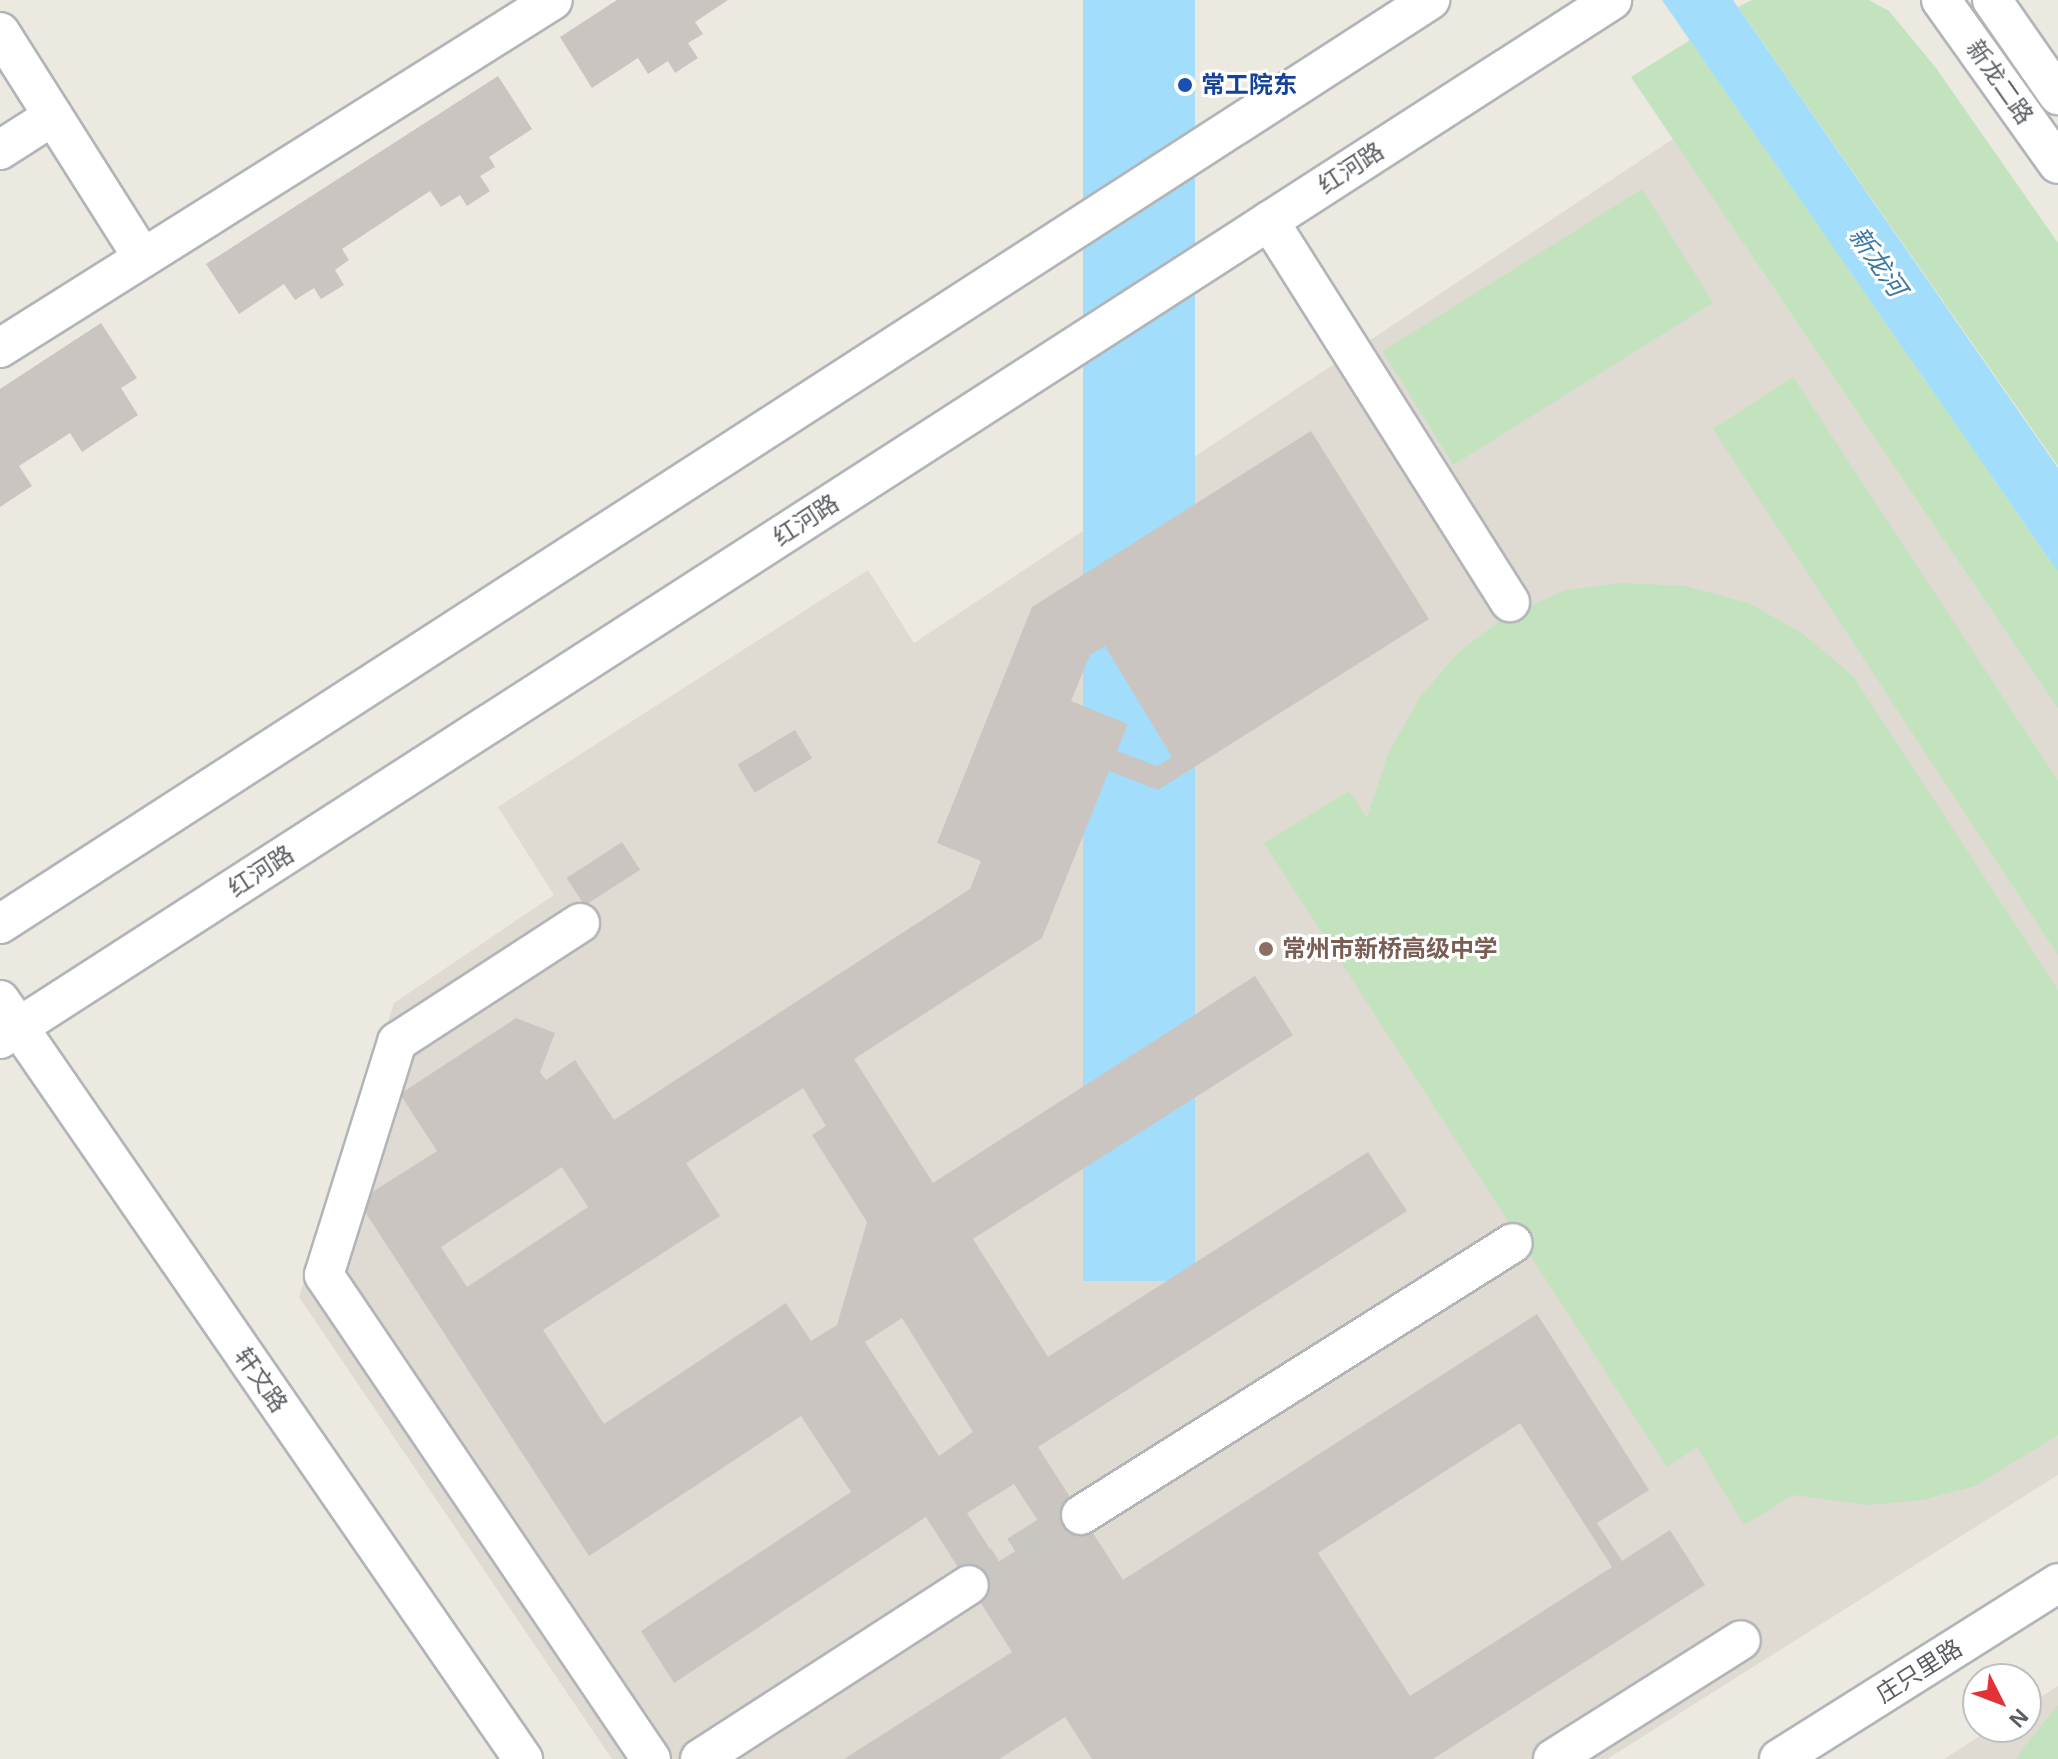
<!DOCTYPE html>
<meta charset="utf-8">
<style>
body{margin:0}
#map{position:relative;width:2058px;height:1759px;overflow:hidden;background:#ece9e1;font-family:Arial,"Noto Sans SC",sans-serif}
div>[style]{position:absolute}
[style*='--x']{left:calc(var(--x)*1px);top:calc(var(--y)*1px);width:calc(var(--w)*1px);rotate:calc(var(--a)*1deg)}
.education>*{inset:0;background:#dfdad2}
.green>*{inset:0;background:#c2e3be;transform-origin:0 0}
.water>*{inset:0;background:#a2ddfb;transform-origin:0 0}
.building>*{inset:0;background:#cac5c1;transform-origin:0 0}
.minor-tunnel>*{height:38px;margin-top:-19px;transform-origin:0;background:repeating-linear-gradient(90deg,#c8c6c1 0 38px,transparent 0 57px)}
.roads{filter:drop-shadow(2px 0 #b2b5b8) drop-shadow(-2px 0 #b2b5b8) drop-shadow(0 2px #b2b5b8) drop-shadow(0 -2px #b2b5b8)}
.minor>*{height:38px;margin:-19px;padding:0 19px;transform-origin:19px;border-radius:19px;background:#fff}
.dots>*{width:22px;height:22px;translate:-50% -50%;box-sizing:border-box;border:4px solid #fff;border-radius:50%}
span{translate:-50% -50%;white-space:nowrap;text-align:center;line-height:1.15;-webkit-text-stroke:6px #fff;paint-order:stroke}
.street-label{font-size:24px;color:#5a5e62}
.transit-label{font-size:24px;color:#164399;font-weight:700}
.left{translate:0 -50%;text-align:left}
.education-label{font-size:24px;color:#785e54;font-weight:700}
.water-label{font-size:26px;color:#3e79a3;font-style:italic}
.north{position:absolute;left:1962px;top:1663px;width:80px;height:80px;box-sizing:border-box;background:#fff;border:2px solid #bdbfc0;border-radius:50%;rotate:132deg;font-size:22px;font-weight:700;line-height:32px;text-align:center;color:#5a5e62}
.north::after{content:'';display:block;margin:auto;width:28px;height:36px;background:#e23235;clip-path:polygon(50% 0,100% 100%,50% 72%,0 100%)}
</style>
<div id="map">
<div class="education">
<div style="clip-path:polygon(1673px 139px,2058px 709px,2058px 1475px,1607px 1759px,612px 1759px,299px 1297px,394px 1003px,554px 895px,498px 807px,868px 570px,914px 643px)"></div>
<div style="clip-path:polygon(2058px 1686px,2058px 1759px,1944px 1759px,1994px 1727px,2026px 1727px,2026px 1706px)"></div>
</div>
<div class="green">
<div style="clip-path:polygon(1752px 0,1869px 0,1889px 11px,1936px 68px,2058px 243px,2058px 466px,1738px 7px)"></div>
<div style="clip-path:polygon(1690px 40px,2058px 572px,2058px 709px,1631px 77px)"></div>
<div style="left:1642px;top:189px;width:134px;height:306px;rotate:58deg"></div>
<div style="clip-path:polygon(1793px 377px,2058px 781px,2058px 955px,1713px 429px)"></div>
<div style="clip-path:polygon(1623px 583px,1685px 586px,1748px 603px,1802px 633px,1853px 676px,2058px 990px,2058px 1435px,1975px 1486px,1922px 1500px,1869px 1505px,1793px 1495px,1744px 1525px,1697px 1447px,1667px 1467px,1264px 843px,1349px 791px,1367px 818px,1388px 754px,1420px 697px,1459px 652px,1506px 616px,1566px 590px)"></div>
<div style="clip-path:polygon(2058px 1705px,2058px 1759px,2017px 1759px,2020px 1752px)"></div>
</div>
<div class="water">
<div style="left:1083px;top:0;width:112px;height:1281px"></div>
<div style="clip-path:polygon(1662px 0,1733px 0,2058px 468px,2058px 572px)"></div>
</div>
<div class="building">
<div style="clip-path:polygon(617px 0,728px 0,695px 22px,703px 34px,688px 43px,698px 58px,675px 73px,668px 61px,648px 74px,638px 58px,592px 88px,560px 37px)"></div>
<div style="clip-path:polygon(498px 76px,532px 129px,489px 157px,495px 167px,480px 176px,490px 191px,467px 206px,460px 195px,441px 207px,430px 191px,342px 249px,349px 260px,335px 270px,344px 285px,321px 299px,314px 288px,295px 300px,284px 284px,239px 314px,206px 264px)"></div>
<div style="clip-path:polygon(101px 323px,137px 378px,121px 388px,138px 415px,82px 452px,70px 433px,19px 466px,32px 486px,0 507px,0 389px)"></div>
<div style="clip-path:polygon(evenodd,1311px 431px,1429px 619px,1158px 790px,1109px 771px,1042px 938px,854px 1059px,933px 1183px,1255px 976px,1293px 1035px,973px 1239px,1048px 1357px,1368px 1152px,1407px 1211px,1038px 1447px,1123px 1580px,1537px 1314px,1649px 1490px,1597px 1523px,1622px 1561px,1670px 1530px,1705px 1585px,1433px 1759px,1092px 1759px,1065px 1717px,999px 1759px,844px 1759px,1012px 1652px,926px 1517px,674px 1683px,641px 1631px,851px 1492px,801px 1416px,589px 1556px,358px 1201px,437px 1151px,400px 1094px,516px 1018px,555px 1033px,540px 1072px,546px 1080px,575px 1060px,614px 1120px,970px 889px,981px 861px,937px 843px,1032px 607px,1311px 431px,1105px 646px,1172px 757px,1157px 766px,1117px 751px,1128px 724px,1071px 701px,1090px 655px,1105px 646px,1311px 431px,803px 1088px,826px 1126px,812px 1135px,867px 1222px,837px 1325px,811px 1341px,786px 1303px,604px 1424px,543px 1330px,720px 1216px,686px 1163px,803px 1088px,1311px 431px,562px 1167px,588px 1207px,467px 1287px,441px 1247px,562px 1167px,1311px 431px,902px 1318px,973px 1432px,939px 1456px,865px 1342px,902px 1318px,1311px 431px,1520px 1423px,1612px 1567px,1410px 1696px,1318px 1553px,1520px 1423px,1311px 431px,1014px 1484px,1045px 1532px,998px 1562px,967px 1513px,1014px 1484px)"></div>
<div style="left:795px;top:730px;width:33px;height:67px;rotate:59deg"></div>
<div style="left:622px;top:842px;width:33px;height:66px;rotate:57deg"></div>
</div>
<div class="minor-tunnel">
<div style="--x:969;--y:1585;--w:132;--a:-32"></div>
</div>
<div class="roads">
<div class="minor">
<div style="--x:1941;--y:0;--w:201;--a:54.5"></div>
<div style="--x:1992;--y:0;--w:116;--a:55.2"></div>
<div style="--x:0;--y:32;--w:267;--a:57.7"></div>
<div style="--x:0;--y:150;--w:63;--a:-32.7"></div>
<div style="--x:1269;--y:221;--w:451;--a:57.7"></div>
<div style="--x:0;--y:348;--w:653;--a:-32.18"></div>
<div style="--x:580;--y:923;--w:218;--a:147"></div>
<div style="--x:397;--y:1042;--w:244;--a:107.4"></div>
<div style="--x:324;--y:1275;--w:584;--a:55.96"></div>
<div style="--x:0;--y:924;--w:1703;--a:-32.87"></div>
<div style="--x:0;--y:1000;--w:922;--a:55.43"></div>
<div style="--x:0;--y:1039;--w:1918;--a:-32.8"></div>
<div style="--x:1081;--y:1515;--w:510;--a:-32.2"></div>
<div style="--x:700;--y:1759;--w:320;--a:-32.9"></div>
<div style="--x:1553;--y:1759;--w:222;--a:-32.3"></div>
<div style="--x:1779;--y:1759;--w:330;--a:-32.2"></div>
</div>
</div>
<div class="dots">
<div style="left:1185px;top:85px;background:#1a4fb4"></div>
<div style="left:1266px;top:949px;background:#8d6e63"></div>
</div>
<div class="street-label">
<span style="left:2000px;top:82px;rotate:55deg">新龙二路</span>
<span style="left:1351px;top:168px;rotate:-33deg">红河路</span>
<span style="left:806px;top:520px;rotate:-33deg">红河路</span>
<span style="left:261px;top:871px;rotate:-33deg">红河路</span>
<span style="left:261px;top:1380px;rotate:55deg">轩文路</span>
<span style="left:1919px;top:1671px;rotate:-32deg">庄只里路</span>
</div>
<div class="transit-label">
<span class="left" style="left:1201px;top:85px">常工院东</span>
</div>
<div class="education-label">
<span class="left" style="left:1282px;top:949px">常州市新桥高级中学</span>
</div>
<div class="water-label">
<span style="left:1877px;top:262px;rotate:55deg">新龙河</span>
</div>
<div class="north">N</div>
</div>
